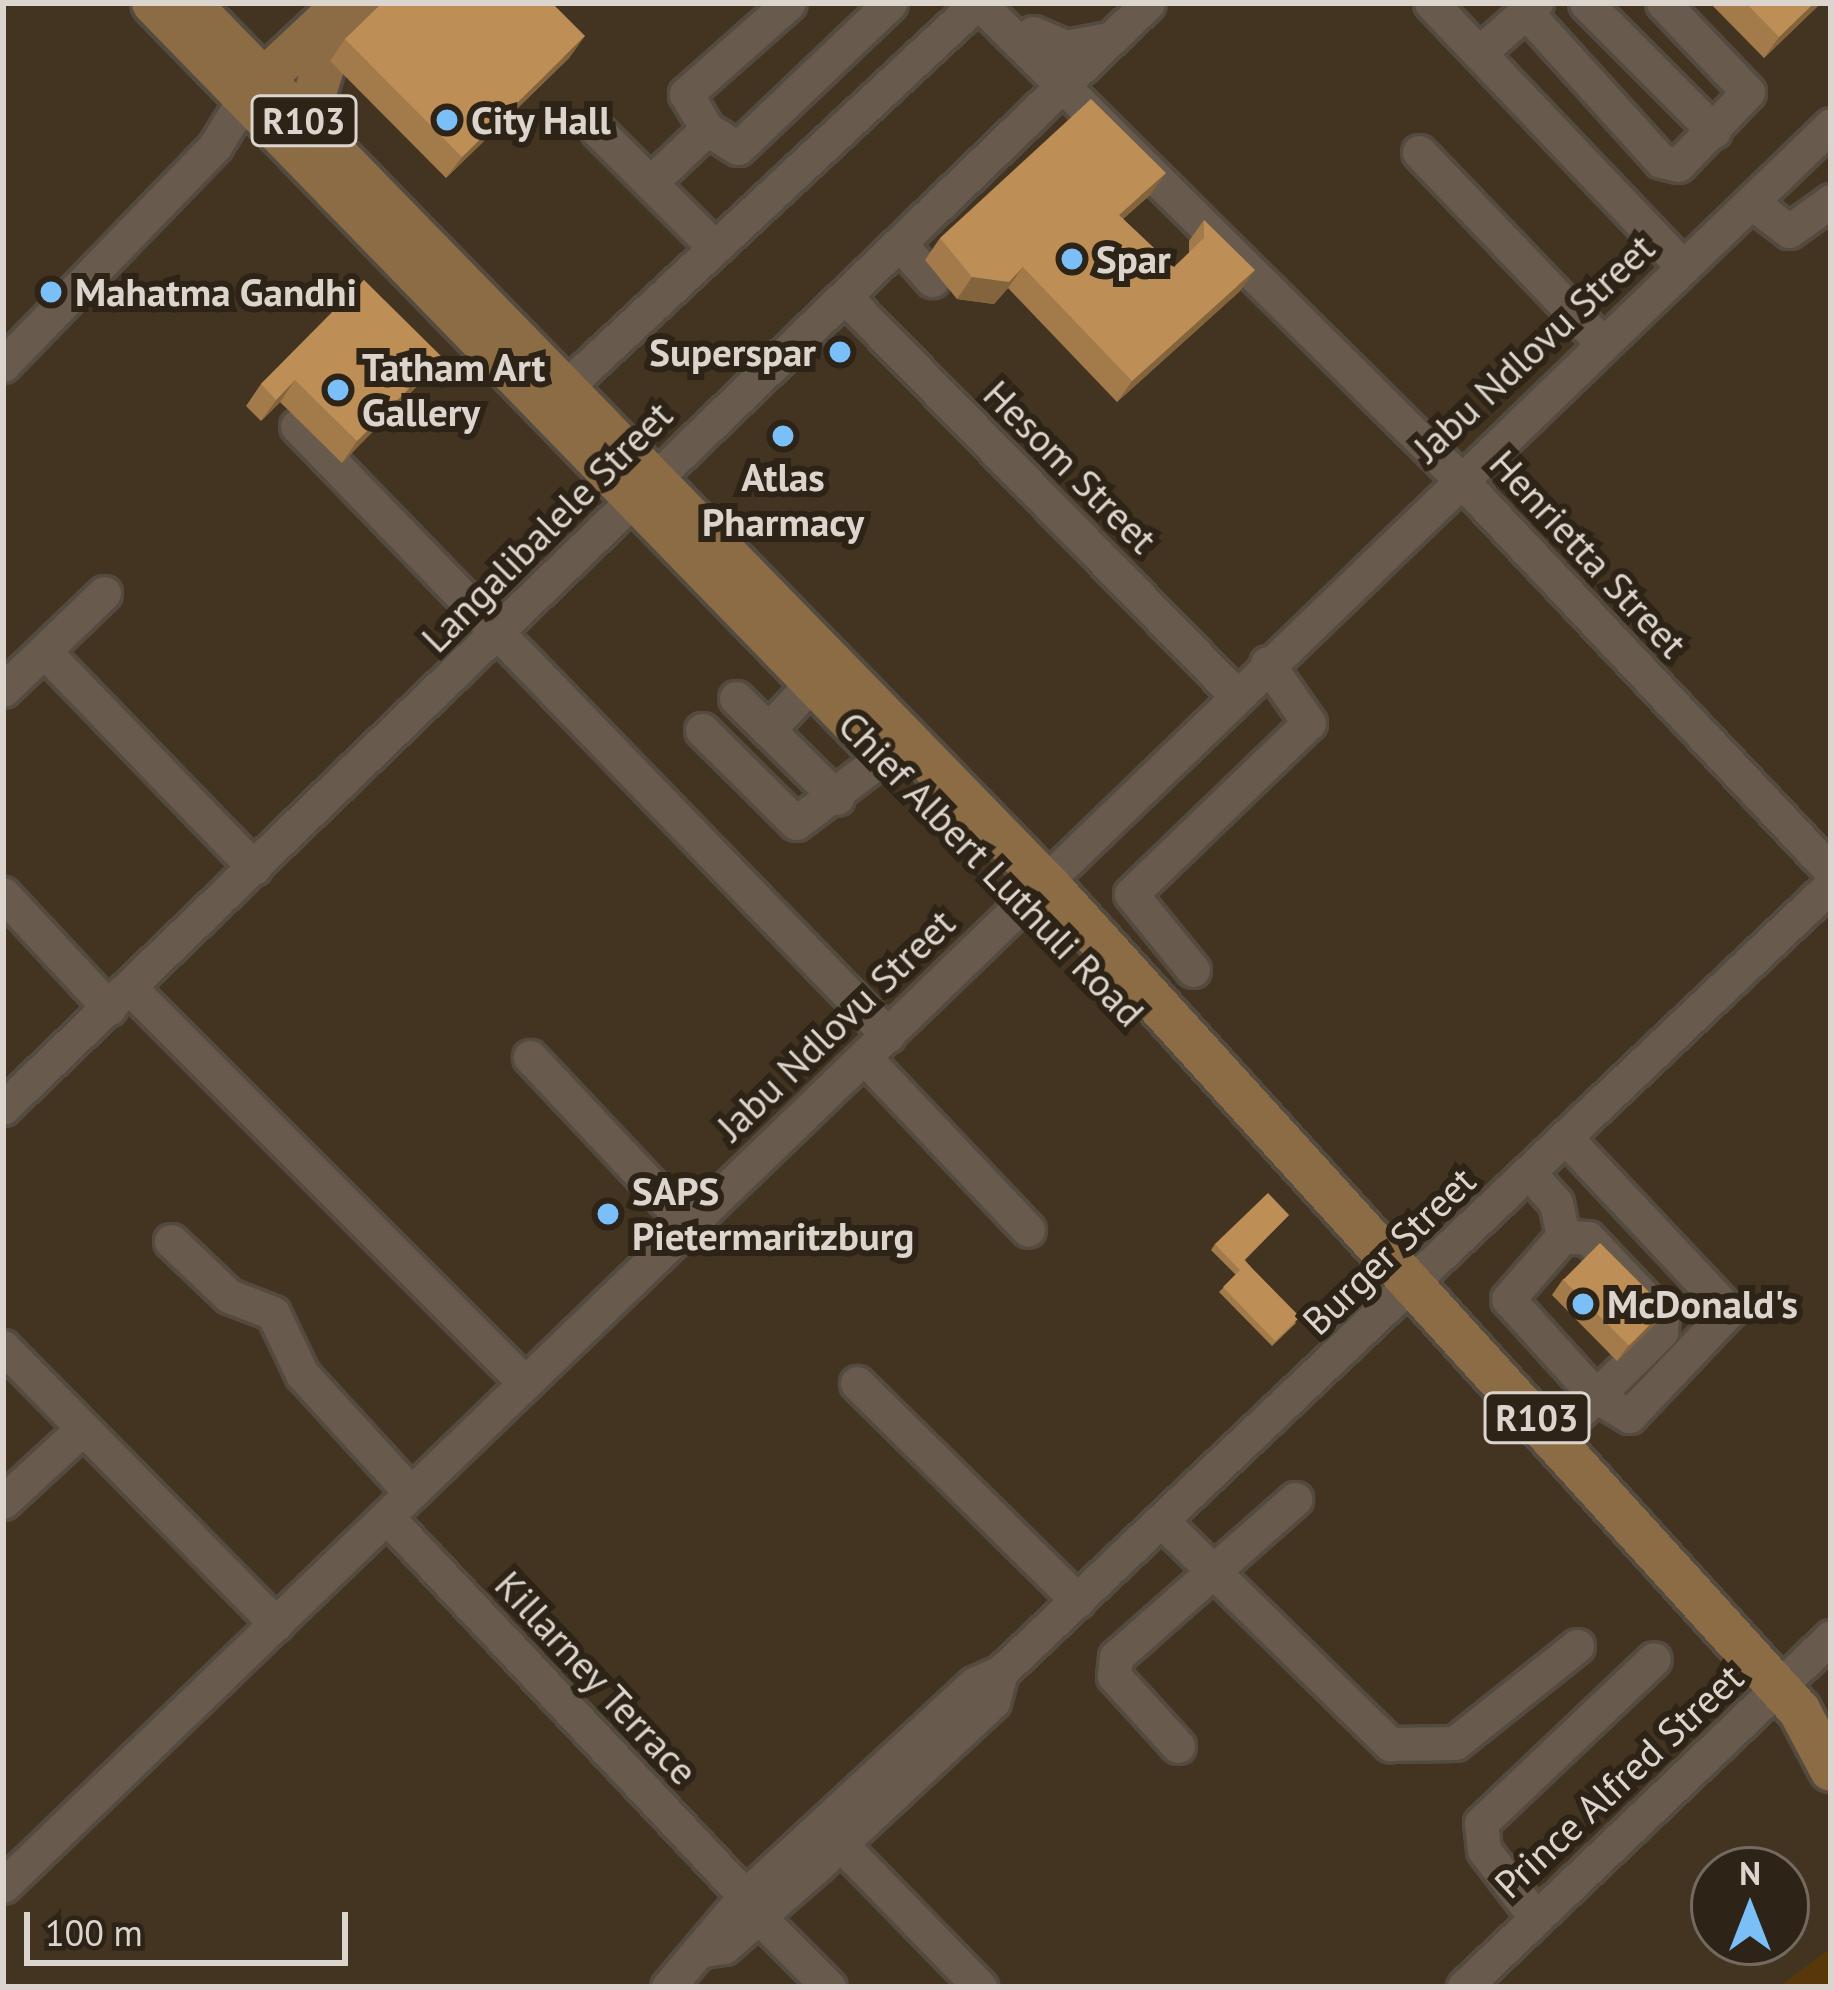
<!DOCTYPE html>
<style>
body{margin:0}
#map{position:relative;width:1834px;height:1990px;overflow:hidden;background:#382c20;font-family:"PT Sans",sans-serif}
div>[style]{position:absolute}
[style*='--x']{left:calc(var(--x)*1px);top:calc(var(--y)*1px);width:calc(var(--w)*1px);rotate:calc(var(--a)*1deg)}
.built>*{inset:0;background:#433422}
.green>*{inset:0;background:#58380a}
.roads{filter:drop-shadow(3px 0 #544b40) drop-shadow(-3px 0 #544b40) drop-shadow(0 3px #544b40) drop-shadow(0 -3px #544b40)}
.minor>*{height:33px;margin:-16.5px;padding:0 16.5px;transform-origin:16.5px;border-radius:16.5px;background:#685b4d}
.major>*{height:42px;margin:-21px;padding:0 21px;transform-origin:21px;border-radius:21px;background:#8c6c45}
.wall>*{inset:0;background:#a37b4b}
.shaded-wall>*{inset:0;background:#84643d}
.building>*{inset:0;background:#bd8f57;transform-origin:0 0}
.dots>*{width:33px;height:33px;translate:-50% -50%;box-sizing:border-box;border:6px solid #2d2316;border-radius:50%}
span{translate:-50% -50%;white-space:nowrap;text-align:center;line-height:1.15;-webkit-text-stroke:12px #2d2316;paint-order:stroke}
.shield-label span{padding:3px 9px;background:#2d2316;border:3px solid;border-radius:9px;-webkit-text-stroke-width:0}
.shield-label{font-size:36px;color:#dcd5cd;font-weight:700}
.poi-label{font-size:39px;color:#dcd5cd;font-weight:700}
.left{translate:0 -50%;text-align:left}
.right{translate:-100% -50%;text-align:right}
.street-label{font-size:39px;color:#dcd5cd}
.frame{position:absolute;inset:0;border:6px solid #dcd5cd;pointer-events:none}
.north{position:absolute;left:1690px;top:1846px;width:120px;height:120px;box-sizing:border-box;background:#2d2316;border:3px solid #736a5f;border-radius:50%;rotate:0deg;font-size:33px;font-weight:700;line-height:48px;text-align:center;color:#dcd5cd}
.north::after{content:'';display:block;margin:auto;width:42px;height:54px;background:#7abff8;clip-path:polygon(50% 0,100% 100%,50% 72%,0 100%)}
.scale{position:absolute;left:24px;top:1912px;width:324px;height:54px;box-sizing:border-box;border:6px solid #dcd5cd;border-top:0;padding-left:15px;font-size:36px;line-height:42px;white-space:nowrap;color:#dcd5cd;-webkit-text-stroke:9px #2d2316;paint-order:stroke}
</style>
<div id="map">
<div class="built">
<div style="clip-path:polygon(evenodd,3px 3px,1831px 3px,1831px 1987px,3px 1987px,3px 3px,1714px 1870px,1786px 1870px,1786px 1942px,1714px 1942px,1714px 1870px)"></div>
</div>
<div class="green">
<div style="clip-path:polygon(1831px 1948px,1831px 1987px,1778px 1987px)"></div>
</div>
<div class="roads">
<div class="minor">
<div style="--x:979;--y:3;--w:672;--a:44.7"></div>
<div style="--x:1457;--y:476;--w:544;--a:46.56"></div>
<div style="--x:1431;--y:3;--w:365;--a:46.3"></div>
<div style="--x:1586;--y:3;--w:181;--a:45"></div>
<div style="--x:1526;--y:12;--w:201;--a:47.8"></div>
<div style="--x:1661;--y:161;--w:17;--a:13"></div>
<div style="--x:1678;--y:165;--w:101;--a:-46.2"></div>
<div style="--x:1748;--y:92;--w:123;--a:-133.7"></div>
<div style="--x:1033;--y:33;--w:36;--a:23"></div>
<div style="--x:1066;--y:47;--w:43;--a:-10.8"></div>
<div style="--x:1479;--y:53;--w:76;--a:-41.3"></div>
<div style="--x:707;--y:129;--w:36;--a:32"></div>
<div style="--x:738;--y:148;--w:210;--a:-43.6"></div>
<div style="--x:598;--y:131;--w:165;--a:45"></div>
<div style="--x:1419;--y:152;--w:266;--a:46.2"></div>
<div style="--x:650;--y:183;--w:79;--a:-43.5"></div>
<div style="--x:707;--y:129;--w:41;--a:-121"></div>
<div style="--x:686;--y:94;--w:137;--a:-41.5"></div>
<div style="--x:1751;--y:202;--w:48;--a:37.3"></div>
<div style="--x:1789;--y:231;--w:52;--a:-35.5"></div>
<div style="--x:901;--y:245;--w:47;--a:48.5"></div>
<div style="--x:845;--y:297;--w:558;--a:45.51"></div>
<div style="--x:3;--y:365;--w:305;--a:-45.9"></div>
<div style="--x:215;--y:146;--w:53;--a:-58.1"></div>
<div style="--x:568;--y:385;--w:560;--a:-43.05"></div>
<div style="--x:297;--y:426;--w:849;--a:45.86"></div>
<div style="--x:44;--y:651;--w:302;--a:45.9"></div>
<div style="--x:3;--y:690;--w:140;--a:-43.8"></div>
<div style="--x:736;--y:698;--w:142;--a:44.7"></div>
<div style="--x:702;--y:730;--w:132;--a:44.7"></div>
<div style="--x:796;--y:823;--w:111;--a:-37"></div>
<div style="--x:768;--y:730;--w:66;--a:-46.8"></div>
<div style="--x:3;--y:894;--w:156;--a:47.1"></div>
<div style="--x:1193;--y:970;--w:98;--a:-129.2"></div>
<div style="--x:1131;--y:894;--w:247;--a:-43.9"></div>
<div style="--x:1309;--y:723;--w:73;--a:-125"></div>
<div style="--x:130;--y:988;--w:559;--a:45"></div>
<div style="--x:530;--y:1057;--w:232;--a:46.7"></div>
<div style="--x:864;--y:1057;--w:238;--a:46.5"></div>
<div style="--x:3;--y:1108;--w:1591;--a:-43.98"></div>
<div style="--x:1530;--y:1174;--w:39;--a:48"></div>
<div style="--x:1556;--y:1203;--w:34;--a:78"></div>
<div style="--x:1563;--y:1236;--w:25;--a:5"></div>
<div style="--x:1588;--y:1238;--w:108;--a:46.5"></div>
<div style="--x:1662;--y:1316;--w:16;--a:94"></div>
<div style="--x:1661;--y:1332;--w:91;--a:135.4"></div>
<div style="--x:1596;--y:1396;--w:131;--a:-132.2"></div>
<div style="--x:1508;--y:1299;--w:84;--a:-48.9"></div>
<div style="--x:171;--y:1241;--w:80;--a:43.5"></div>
<div style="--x:229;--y:1296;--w:47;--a:21.1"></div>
<div style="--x:273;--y:1313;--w:68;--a:64.6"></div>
<div style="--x:302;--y:1374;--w:160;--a:47.5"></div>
<div style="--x:3;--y:1347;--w:389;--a:45.4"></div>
<div style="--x:857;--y:1383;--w:310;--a:44.6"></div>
<div style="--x:1553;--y:1436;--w:59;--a:-42.9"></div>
<div style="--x:1596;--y:1396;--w:39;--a:31"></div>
<div style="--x:1629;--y:1416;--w:145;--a:-46.4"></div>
<div style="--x:1729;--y:1311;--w:236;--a:-133.3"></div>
<div style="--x:3;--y:1502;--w:105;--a:-42.7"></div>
<div style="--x:387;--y:1517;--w:521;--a:46.63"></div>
<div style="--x:1163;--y:1522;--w:318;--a:44.4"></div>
<div style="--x:1390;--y:1744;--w:65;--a:-0.9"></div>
<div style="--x:1455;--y:1743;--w:156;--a:-38.5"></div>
<div style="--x:1178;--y:1746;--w:95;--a:-132.4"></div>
<div style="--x:1114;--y:1676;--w:19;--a:-84"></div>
<div style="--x:1116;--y:1657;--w:239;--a:-41.4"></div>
<div style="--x:826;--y:1829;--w:221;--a:45.7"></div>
<div style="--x:3;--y:1886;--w:2538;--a:-43.93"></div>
<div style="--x:759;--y:1917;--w:99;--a:45"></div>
<div style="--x:1535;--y:1917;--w:84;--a:-127.3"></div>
<div style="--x:1484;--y:1850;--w:27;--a:-96"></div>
<div style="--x:1481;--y:1823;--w:238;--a:-43.5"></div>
<div style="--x:704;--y:1950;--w:20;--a:-9"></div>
<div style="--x:724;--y:1947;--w:126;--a:-41.1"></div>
<div style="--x:819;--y:1864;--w:238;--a:-43"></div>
<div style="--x:993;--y:1702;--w:31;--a:-75"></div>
<div style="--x:668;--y:1987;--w:119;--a:-49.8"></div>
<div style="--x:745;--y:1896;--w:312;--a:-42.8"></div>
<div style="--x:974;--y:1684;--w:30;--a:-24"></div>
<div style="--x:1001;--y:1672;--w:1144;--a:-43.48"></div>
<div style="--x:1464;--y:1987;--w:507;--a:-43.64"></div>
</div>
<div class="major">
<div style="--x:153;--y:3;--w:1025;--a:45.83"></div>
<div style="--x:189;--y:3;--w:1228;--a:45.73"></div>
<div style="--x:1046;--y:882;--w:1119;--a:47.72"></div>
<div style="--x:1799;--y:1710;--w:68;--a:61.9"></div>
<div style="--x:263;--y:80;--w:107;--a:-43.1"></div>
<div style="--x:306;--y:122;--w:67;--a:-72.6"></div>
<div style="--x:326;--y:58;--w:79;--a:-44"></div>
</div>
</div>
<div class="wall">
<div style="clip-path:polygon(1710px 3px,1821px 3px,1764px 58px)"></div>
<div style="clip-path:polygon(345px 39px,570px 57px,446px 178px,330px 61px)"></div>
<div style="clip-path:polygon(1151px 194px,1123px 219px,1174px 267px,1189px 253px,1189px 241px,1204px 220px,1240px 291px,1117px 402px,1008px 288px,994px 304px,957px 299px,925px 260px,940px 238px)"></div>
<div style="clip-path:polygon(364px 280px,426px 377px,342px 463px,280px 402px,261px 421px,246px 406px,261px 384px)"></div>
<div style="clip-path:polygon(1289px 1215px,1245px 1260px,1296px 1323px,1272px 1346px,1219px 1292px,1236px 1275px,1211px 1250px,1215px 1244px)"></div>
<div style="clip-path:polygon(1563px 1279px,1665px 1309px,1654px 1325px,1617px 1361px,1552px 1295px)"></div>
</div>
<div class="shaded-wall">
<div style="clip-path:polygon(1814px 3px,1821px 3px,1764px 58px,1779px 37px)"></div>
<div style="clip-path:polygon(585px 36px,570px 57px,446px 178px,462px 157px)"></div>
<div style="clip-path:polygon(1166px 173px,1151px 194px,1104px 236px,1119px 215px)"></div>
<div style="clip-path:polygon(1023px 267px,1008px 288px,994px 304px,957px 299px,972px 277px)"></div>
<div style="clip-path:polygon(1255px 270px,1240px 291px,1117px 402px,1132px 381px)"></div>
<div style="clip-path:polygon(441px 356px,426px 377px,342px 463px,357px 441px)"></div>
<div style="clip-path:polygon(295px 380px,280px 402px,261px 421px,276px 400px)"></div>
<div style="clip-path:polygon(1665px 1309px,1654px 1325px,1617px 1361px,1629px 1345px)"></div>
</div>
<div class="building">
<div style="clip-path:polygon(382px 3px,552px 3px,585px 36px,462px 157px,345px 39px)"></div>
<div style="clip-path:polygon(1746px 3px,1814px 3px,1779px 37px)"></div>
<div style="clip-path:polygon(1091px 99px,1166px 173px,1119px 215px,1174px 267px,1204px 238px,1204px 220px,1255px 270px,1132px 381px,1023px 267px,1009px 282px,972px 277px,940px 238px)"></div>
<div style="clip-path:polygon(364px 280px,441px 356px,357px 441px,295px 380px,276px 400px,261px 384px)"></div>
<div style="clip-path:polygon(1268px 1193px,1289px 1215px,1244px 1260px,1300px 1317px,1275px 1341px,1223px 1287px,1240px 1270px,1215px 1244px)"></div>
<div style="left:1600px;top:1243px;width:93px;height:52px;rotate:45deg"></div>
</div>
<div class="dots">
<div style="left:447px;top:120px;background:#7abff8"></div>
<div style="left:1072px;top:259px;background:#7abff8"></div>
<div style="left:51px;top:292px;background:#7abff8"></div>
<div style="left:840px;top:352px;background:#7abff8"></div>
<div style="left:338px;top:390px;background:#7abff8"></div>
<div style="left:783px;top:436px;background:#7abff8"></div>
<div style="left:608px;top:1214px;background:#7abff8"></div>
<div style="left:1583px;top:1304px;background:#7abff8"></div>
</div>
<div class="shield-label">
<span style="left:304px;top:121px">R103</span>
<span style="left:1537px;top:1418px">R103</span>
</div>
<div class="poi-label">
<span class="left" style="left:471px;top:120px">City Hall</span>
<span class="left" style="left:1096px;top:259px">Spar</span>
<span class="left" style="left:75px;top:292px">Mahatma Gandhi</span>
<span class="right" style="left:816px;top:352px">Superspar</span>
<span class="left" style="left:362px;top:390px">Tatham Art<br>Gallery</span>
<span style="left:783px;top:500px">Atlas<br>Pharmacy</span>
<span class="left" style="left:632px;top:1214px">SAPS<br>Pietermaritzburg</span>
<span class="left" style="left:1607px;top:1304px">McDonald's</span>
</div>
<div class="street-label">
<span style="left:1534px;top:348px;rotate:-43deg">Jabu Ndlovu Street</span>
<span style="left:1070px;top:467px;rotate:45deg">Hesom Street</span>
<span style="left:547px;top:527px;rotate:-45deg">Langalibalele Street</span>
<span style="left:1588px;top:554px;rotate:47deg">Henrietta Street</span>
<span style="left:991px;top:869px;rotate:46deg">Chief Albert Luthuli Road</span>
<span style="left:836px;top:1025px;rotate:-44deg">Jabu Ndlovu Street</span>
<span style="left:1389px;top:1251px;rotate:-44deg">Burger Street</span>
<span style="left:596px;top:1678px;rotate:47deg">Killarney Terrace</span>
<span style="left:1619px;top:1781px;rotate:-43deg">Prince Alfred Street</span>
</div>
<div class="frame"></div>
<div class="north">N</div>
<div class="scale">100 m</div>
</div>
